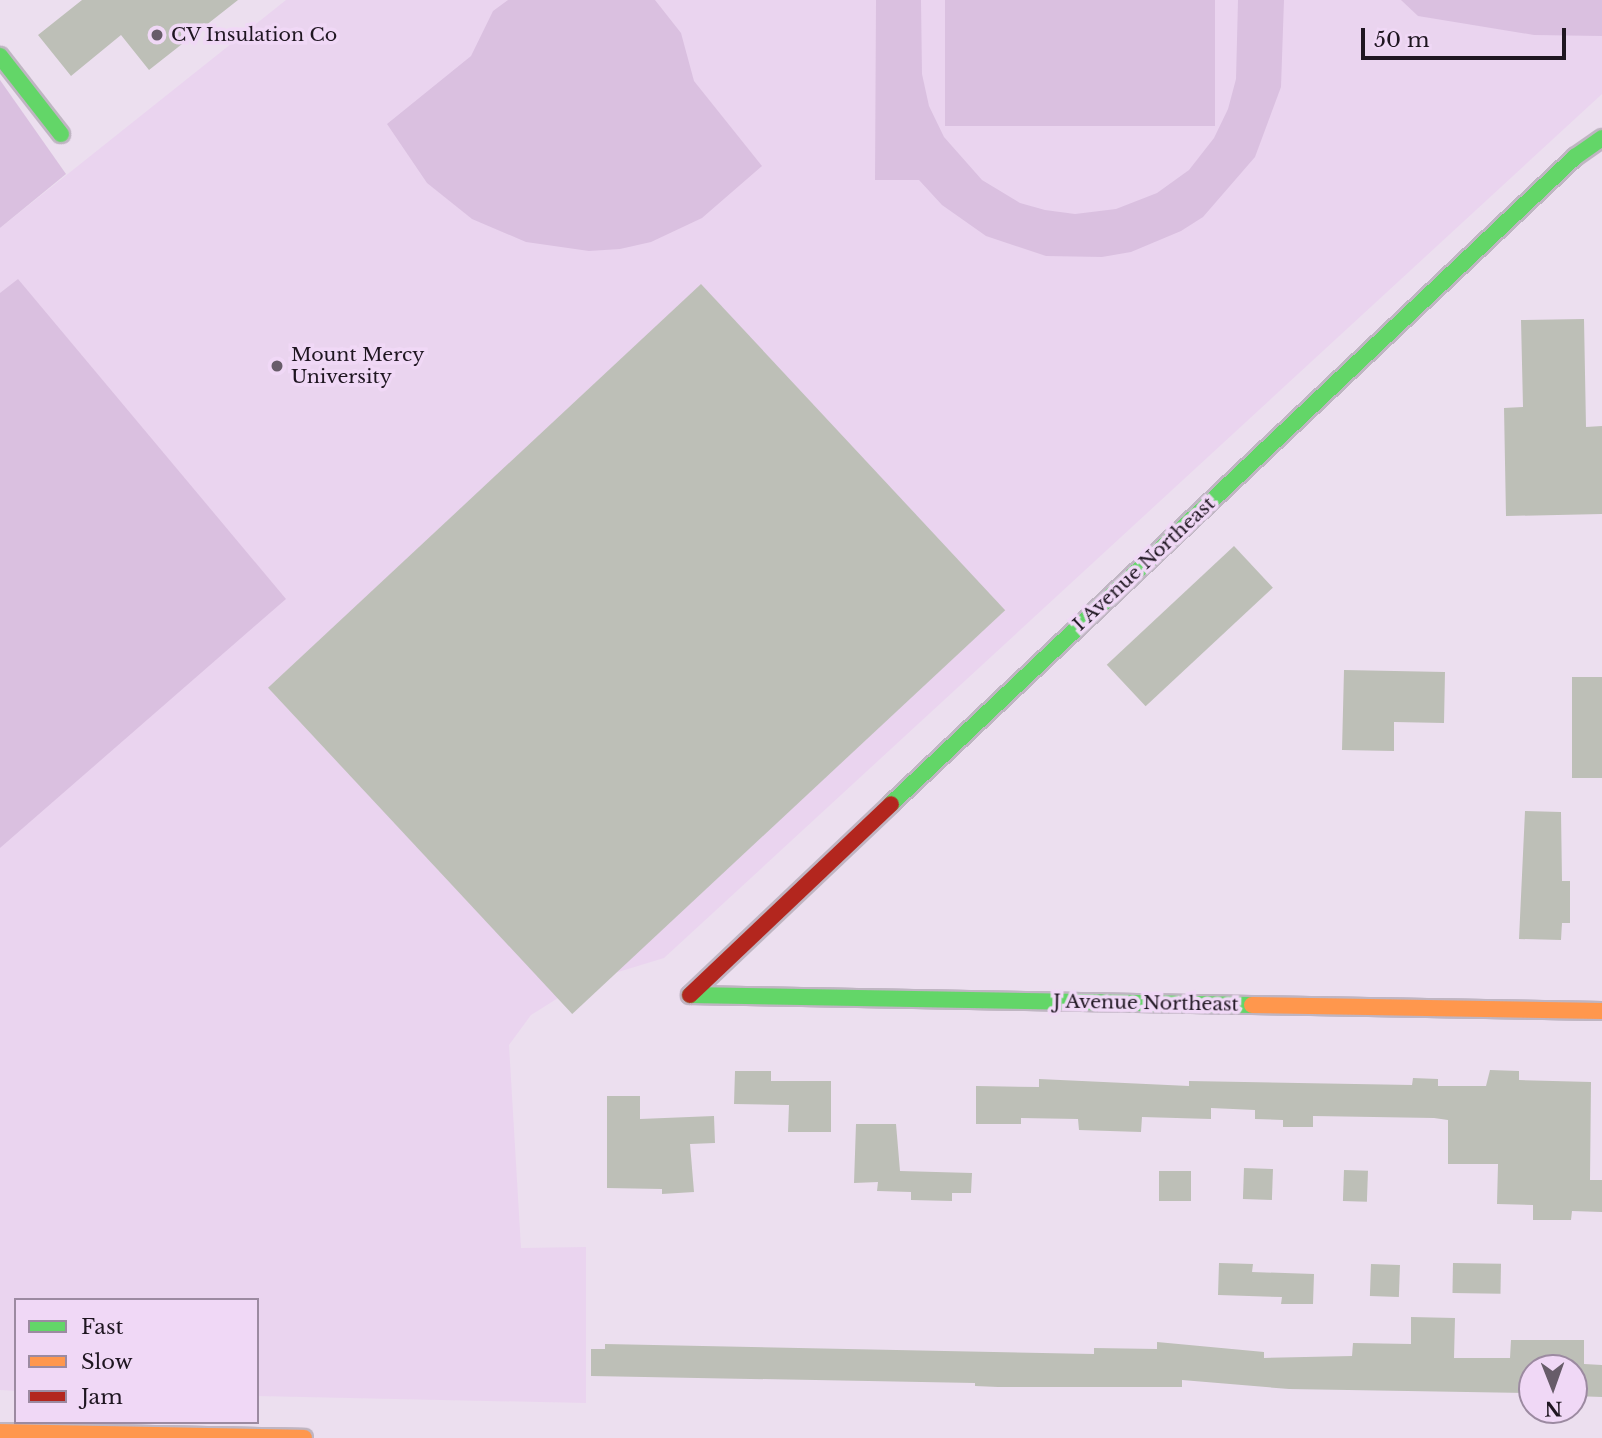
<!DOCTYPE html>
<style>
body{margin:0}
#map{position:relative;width:1602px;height:1438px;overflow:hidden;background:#ecdfef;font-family:"Libre Baskerville",serif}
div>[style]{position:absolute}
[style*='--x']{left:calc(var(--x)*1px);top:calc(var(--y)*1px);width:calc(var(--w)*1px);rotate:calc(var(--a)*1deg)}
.built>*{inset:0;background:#ead4ef}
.green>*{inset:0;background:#dac0e0;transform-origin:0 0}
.building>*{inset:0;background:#bdbfb7;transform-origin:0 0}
.roads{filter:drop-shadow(2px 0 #bfb5c2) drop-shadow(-2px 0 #bfb5c2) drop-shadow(0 2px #bfb5c2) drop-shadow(0 -2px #bfb5c2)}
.fast>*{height:16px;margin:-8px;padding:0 8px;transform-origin:8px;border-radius:8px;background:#63d668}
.slow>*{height:16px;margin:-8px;padding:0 8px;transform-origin:8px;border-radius:8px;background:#ff974d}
.jam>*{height:16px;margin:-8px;padding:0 8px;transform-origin:8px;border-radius:8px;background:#b3261e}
.dots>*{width:19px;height:19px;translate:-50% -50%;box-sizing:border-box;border:4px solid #f0d8f6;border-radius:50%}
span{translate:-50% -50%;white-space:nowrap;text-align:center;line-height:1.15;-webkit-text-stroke:7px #f0d8f6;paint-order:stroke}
.poi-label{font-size:19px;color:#1f1621}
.left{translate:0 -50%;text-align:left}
.street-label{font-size:19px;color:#1f1621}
.legend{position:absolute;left:14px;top:1298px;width:245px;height:126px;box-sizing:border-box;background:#f0d8f6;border:2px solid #9c8aa1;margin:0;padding:9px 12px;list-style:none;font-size:21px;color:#1f1621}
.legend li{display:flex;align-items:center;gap:14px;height:35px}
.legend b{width:35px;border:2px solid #9c8aa1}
.north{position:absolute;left:1518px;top:1354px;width:70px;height:70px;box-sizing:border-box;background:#f0d8f6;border:2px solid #9c8aa1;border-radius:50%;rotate:179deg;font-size:19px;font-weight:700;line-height:28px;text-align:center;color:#1f1621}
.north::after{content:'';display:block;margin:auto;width:24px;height:32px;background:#675c69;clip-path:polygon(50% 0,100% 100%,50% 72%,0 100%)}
.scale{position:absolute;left:1361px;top:28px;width:205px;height:32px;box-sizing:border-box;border:4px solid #1f1621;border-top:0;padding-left:9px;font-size:21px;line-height:24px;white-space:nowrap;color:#1f1621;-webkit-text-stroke:5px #f0d8f6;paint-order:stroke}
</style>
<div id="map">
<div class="built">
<div style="clip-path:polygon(286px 0,1602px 0,1602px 94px,664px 958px,582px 983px,531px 1015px,509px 1045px,521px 1248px,586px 1247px,586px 1403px,257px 1396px,257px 1300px,16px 1300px,16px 1391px,0 1390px,0 228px)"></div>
</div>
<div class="green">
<div style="clip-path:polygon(508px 0,655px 0,681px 33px,694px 81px,762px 166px,702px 218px,651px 242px,620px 249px,589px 251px,526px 242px,472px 219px,427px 183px,387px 124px,471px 56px,493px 11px)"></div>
<div style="clip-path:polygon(876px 0,921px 0,922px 74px,929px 106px,944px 137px,982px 180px,1020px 203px,1045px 210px,1075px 214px,1116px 209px,1157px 193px,1189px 170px,1214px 138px,1228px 109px,1236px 79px,1238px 0,1284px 0,1281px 87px,1255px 157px,1203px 217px,1181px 231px,1131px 252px,1102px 257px,1046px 256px,986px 236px,942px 205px,919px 180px,875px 180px)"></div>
<div style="left:945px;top:0;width:270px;height:126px"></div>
<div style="clip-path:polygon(1401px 0,1602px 0,1602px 36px,1534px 35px,1418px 16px)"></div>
<div style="clip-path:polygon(0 80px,66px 174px,0 228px)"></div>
<div style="clip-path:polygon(18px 279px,286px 599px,0 848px,0 293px)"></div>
</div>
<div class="building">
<div style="clip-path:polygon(82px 0,238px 0,149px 70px,121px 35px,71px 76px,38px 35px)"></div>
<div style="left:701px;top:284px;width:446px;height:592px;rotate:47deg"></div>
<div style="clip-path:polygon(1584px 319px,1586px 427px,1602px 426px,1602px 514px,1506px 516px,1504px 408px,1523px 407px,1521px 320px)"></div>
<div style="left:1234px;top:546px;width:57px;height:174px;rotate:47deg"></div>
<div style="clip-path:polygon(1344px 670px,1445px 672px,1444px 723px,1394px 722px,1394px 751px,1342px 750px)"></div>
<div style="left:1602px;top:677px;width:101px;height:30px;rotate:90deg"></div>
<div style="clip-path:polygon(1525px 811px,1561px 812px,1562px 881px,1570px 881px,1570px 923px,1562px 923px,1561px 940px,1519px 939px)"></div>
<div style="clip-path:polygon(1490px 1070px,1519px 1071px,1519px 1080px,1591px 1082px,1590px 1180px,1602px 1180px,1602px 1212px,1572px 1211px,1571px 1220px,1533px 1220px,1533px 1205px,1497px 1204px,1498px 1164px,1448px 1164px,1448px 1120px,1434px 1118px,1313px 1116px,1313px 1127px,1283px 1127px,1283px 1120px,1255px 1119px,1255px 1110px,1211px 1108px,1211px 1119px,1142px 1117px,1141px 1132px,1079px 1130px,1078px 1119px,1021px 1118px,1021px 1124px,976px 1124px,976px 1086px,1039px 1087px,1039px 1079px,1189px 1086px,1189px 1081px,1412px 1085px,1413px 1078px,1438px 1079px,1438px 1086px,1486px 1086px)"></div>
<div style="clip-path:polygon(735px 1071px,771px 1071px,771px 1081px,831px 1081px,831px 1132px,788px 1132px,789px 1105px,734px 1104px)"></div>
<div style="clip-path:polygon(607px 1096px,640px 1096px,640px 1119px,714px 1116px,715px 1143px,690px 1144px,694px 1192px,662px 1194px,662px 1189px,607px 1188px)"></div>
<div style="clip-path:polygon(856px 1124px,896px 1124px,900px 1171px,972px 1173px,971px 1193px,952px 1193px,952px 1201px,911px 1200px,911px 1192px,877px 1191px,878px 1182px,854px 1183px)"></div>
<div style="left:1244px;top:1168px;width:29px;height:31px;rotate:2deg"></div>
<div style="left:1344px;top:1170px;width:24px;height:31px;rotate:2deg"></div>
<div style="left:1159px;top:1171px;width:32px;height:30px"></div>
<div style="clip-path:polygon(1219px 1263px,1253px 1264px,1252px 1272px,1314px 1274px,1313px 1304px,1281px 1304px,1282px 1297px,1218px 1295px)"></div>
<div style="left:1453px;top:1263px;width:48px;height:30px;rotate:1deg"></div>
<div style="left:1371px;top:1264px;width:29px;height:32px;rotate:2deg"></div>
<div style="clip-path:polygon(1411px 1317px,1455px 1318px,1454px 1358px,1510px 1358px,1511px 1340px,1584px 1340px,1584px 1364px,1602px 1365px,1602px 1397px,1574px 1396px,1574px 1368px,1532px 1368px,1532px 1393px,1289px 1389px,1182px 1380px,1182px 1387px,998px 1387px,975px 1386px,975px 1383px,591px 1376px,591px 1349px,605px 1349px,605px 1344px,1094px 1354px,1094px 1348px,1157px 1349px,1157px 1342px,1264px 1352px,1264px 1358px,1352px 1356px,1353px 1343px,1411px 1344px)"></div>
</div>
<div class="roads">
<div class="fast">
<div style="--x:0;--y:56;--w:99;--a:52"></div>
<div style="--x:891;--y:804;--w:942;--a:-43.41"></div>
<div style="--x:1575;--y:157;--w:33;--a:-35"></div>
<div style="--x:690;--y:995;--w:562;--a:1.02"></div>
</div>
<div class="slow">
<div style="--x:1252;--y:1005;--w:350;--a:1"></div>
<div style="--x:0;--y:1432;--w:304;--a:1.1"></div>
</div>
<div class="jam">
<div style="--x:690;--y:995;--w:277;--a:-43.5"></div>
</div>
</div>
<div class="dots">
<div style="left:157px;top:35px;background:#675c69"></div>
<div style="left:277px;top:366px;background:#675c69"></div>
</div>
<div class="poi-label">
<span class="left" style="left:171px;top:35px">CV Insulation Co</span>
<span class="left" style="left:291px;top:366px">Mount Mercy<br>University</span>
</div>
<div class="street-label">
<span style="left:1144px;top:564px;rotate:-43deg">I Avenue Northeast</span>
<span style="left:1146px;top:1003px;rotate:1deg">J Avenue Northeast</span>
</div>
<ul class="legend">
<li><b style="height:9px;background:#63d668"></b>Fast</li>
<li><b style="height:9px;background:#ff974d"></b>Slow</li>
<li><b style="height:9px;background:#b3261e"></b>Jam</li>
</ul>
<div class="north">N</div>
<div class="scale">50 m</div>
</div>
